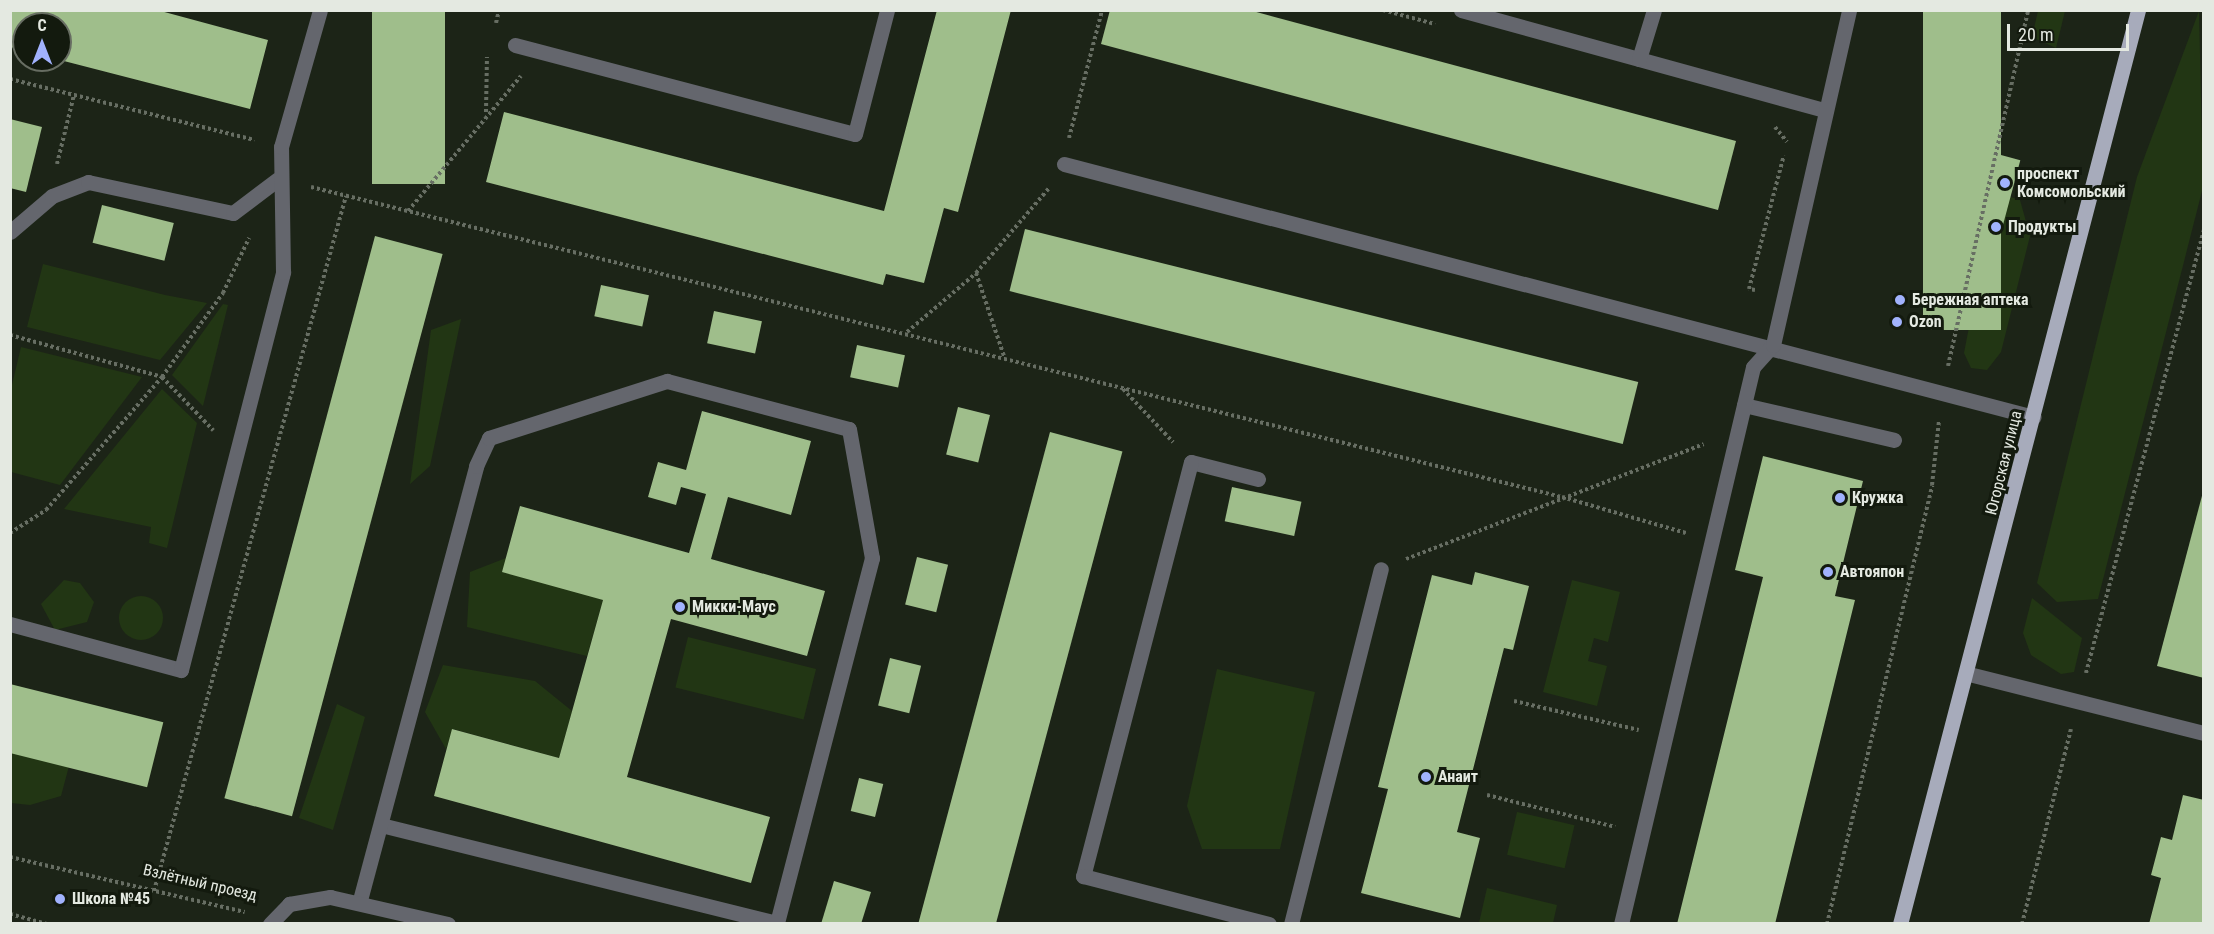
<!DOCTYPE html>
<meta charset="utf-8">
<style>
body{margin:0}
#map{position:relative;width:2214px;height:934px;overflow:hidden;background:#1c2417;font-family:"Roboto Condensed",sans-serif}
div>[style]{position:absolute}
[style*='--x']{left:calc(var(--x)*1px);top:calc(var(--y)*1px);width:calc(var(--w)*1px);rotate:calc(var(--a)*1deg)}
.green>*{inset:0;background:#223614;transform-origin:0 0}
.round{border-radius:50%}
.building>*{inset:0;background:#9fbe8b;transform-origin:0 0}
.path>*{height:4px;margin-top:-2px;transform-origin:0;background:repeating-linear-gradient(90deg,#676e63 0 3px,transparent 0 6px)}
.minor>*{height:15px;margin:-7.5px;padding:0 7.5px;transform-origin:7.5px;border-radius:7.5px;background:#64666d}
.major>*{height:15px;margin:-7.5px;padding:0 7.5px;transform-origin:7.5px;border-radius:7.5px;background:#a7abbb}
.dots>*{width:16px;height:16px;translate:-50% -50%;box-sizing:border-box;border:3px solid #131a0e;border-radius:50%}
span{translate:-50% -50%;white-space:nowrap;text-align:center;line-height:1.15;-webkit-text-stroke:6px #131a0e;paint-order:stroke}
.poi-label{font-size:16px;color:#e4e9e1;font-weight:700}
.left{translate:0 -50%;text-align:left}
.street-label{font-size:16px;color:#e4e9e1}
.frame{position:absolute;inset:0;border:12px solid #e4e9e1;pointer-events:none}
.north{position:absolute;left:12px;top:12px;width:60px;height:60px;box-sizing:border-box;background:#131a0e;border:2px solid #676d62;border-radius:50%;rotate:0deg;font-size:16px;font-weight:700;line-height:24px;text-align:center;color:#e4e9e1}
.north::after{content:'';display:block;margin:auto;width:21px;height:27px;background:#a1b2fd;clip-path:polygon(50% 0,100% 100%,50% 72%,0 100%)}
.scale{position:absolute;left:2007px;top:24px;width:122px;height:27px;box-sizing:border-box;border:3px solid #e4e9e1;border-top:0;padding-left:8px;font-size:18px;line-height:21px;white-space:nowrap;color:#e4e9e1;-webkit-text-stroke:4px #131a0e;paint-order:stroke}
</style>
<div id="map">
<div class="green">
<div style="clip-path:polygon(2038px 11px,2065px 11px,2056px 48px,2032px 37px)"></div>
<div style="clip-path:polygon(2199px 11px,2203px 187px,2098px 599px,2057px 602px,2037px 583px,2137px 177px)"></div>
<div style="clip-path:polygon(2007px 196px,2020px 200px,2030px 236px,2001px 352px,1987px 370px,1971px 368px,1964px 353px,1986px 239px,1995px 207px)"></div>
<div style="clip-path:polygon(43px 264px,165px 295px,207px 303px,160px 360px,27px 327px)"></div>
<div style="clip-path:polygon(223px 304px,228px 305px,203px 406px,172px 375px)"></div>
<div style="clip-path:polygon(461px 319px,430px 466px,410px 484px,431px 330px)"></div>
<div style="clip-path:polygon(21px 347px,142px 377px,60px 485px,11px 472px,11px 389px)"></div>
<div style="clip-path:polygon(162px 389px,197px 423px,167px 548px,149px 543px,151px 527px,64px 509px)"></div>
<div style="clip-path:polygon(506px 558px,603px 600px,587px 656px,467px 627px,470px 572px)"></div>
<div style="clip-path:polygon(64px 580px,80px 583px,94px 602px,87px 622px,55px 630px,41px 604px)"></div>
<div style="clip-path:polygon(1572px 580px,1620px 592px,1608px 642px,1594px 638px,1588px 661px,1607px 666px,1597px 706px,1543px 692px)"></div>
<div class="round" style="left:119px;top:596px;width:44px;height:44px"></div>
<div style="clip-path:polygon(2032px 598px,2082px 638px,2074px 672px,2061px 674px,2031px 655px,2023px 633px)"></div>
<div style="left:688px;top:637px;width:132px;height:52px;rotate:14deg"></div>
<div style="clip-path:polygon(443px 665px,535px 681px,572px 711px,559px 758px,453px 729px,446px 749px,425px 712px)"></div>
<div style="clip-path:polygon(1217px 669px,1315px 692px,1280px 849px,1202px 849px,1187px 806px)"></div>
<div style="clip-path:polygon(337px 704px,365px 717px,333px 830px,299px 818px)"></div>
<div style="clip-path:polygon(11px 751px,69px 766px,61px 796px,30px 805px,11px 803px)"></div>
<div style="left:1517px;top:812px;width:59px;height:44px;rotate:13deg"></div>
<div style="clip-path:polygon(1487px 888px,1557px 905px,1553px 923px,1479px 923px)"></div>
</div>
<div class="building">
<div style="clip-path:polygon(10px 10px,157px 10px,268px 40px,250px 109px,60px 60px,60px 24px,24px 24px,24px 50px,10px 47px)"></div>
<div style="left:372px;top:10px;width:73px;height:174px"></div>
<div style="clip-path:polygon(937px 10px,1011px 10px,958px 212px,944px 208px,924px 283px,886px 274px,883px 285px,486px 182px,504px 112px,884px 211px)"></div>
<div style="clip-path:polygon(1110px 10px,1249px 10px,1736px 141px,1718px 210px,1101px 44px)"></div>
<div style="left:1923px;top:10px;width:78px;height:320px"></div>
<div style="clip-path:polygon(10px 119px,42px 127px,26px 192px,10px 188px)"></div>
<div style="left:2001px;top:155px;width:20px;height:82px;rotate:15deg"></div>
<div style="left:102px;top:205px;width:74px;height:39px;rotate:14deg"></div>
<div style="left:1025px;top:229px;width:632px;height:64px;rotate:14deg"></div>
<div style="left:375px;top:236px;width:70px;height:582px;rotate:15deg"></div>
<div style="left:601px;top:285px;width:49px;height:32px;rotate:12deg"></div>
<div style="left:714px;top:311px;width:49px;height:33px;rotate:12deg"></div>
<div style="left:857px;top:345px;width:49px;height:33px;rotate:12deg"></div>
<div style="left:958px;top:407px;width:33px;height:49px;rotate:14deg"></div>
<div style="clip-path:polygon(702px 411px,811px 441px,791px 515px,728px 497px,711px 559px,825px 591px,807px 656px,671px 619px,627px 777px,770px 817px,751px 883px,434px 796px,452px 729px,559px 758px,603px 600px,502px 572px,520px 506px,689px 553px,706px 494px,681px 487px,676px 505px,648px 497px,658px 462px,686px 470px)"></div>
<div style="left:1050px;top:432px;width:75px;height:509px;rotate:15deg"></div>
<div style="clip-path:polygon(1763px 456px,1863px 481px,1835px 596px,1855px 600px,1775px 924px,1677px 924px,1763px 577px,1735px 570px)"></div>
<div style="left:1232px;top:487px;width:71px;height:35px;rotate:12deg"></div>
<div style="clip-path:polygon(2203px 492px,2204px 492px,2204px 678px,2157px 666px)"></div>
<div style="left:917px;top:557px;width:32px;height:49px;rotate:14deg"></div>
<div style="clip-path:polygon(1475px 572px,1529px 586px,1513px 650px,1504px 648px,1457px 832px,1480px 838px,1460px 918px,1361px 893px,1388px 789px,1378px 787px,1432px 575px,1472px 585px)"></div>
<div style="left:890px;top:658px;width:32px;height:49px;rotate:14deg"></div>
<div style="left:10px;top:684px;width:158px;height:67px;rotate:14deg"></div>
<div style="left:859px;top:778px;width:25px;height:34px;rotate:14deg"></div>
<div style="clip-path:polygon(2183px 795px,2204px 800px,2204px 924px,2149px 924px,2161px 878px,2151px 875px,2161px 837px,2172px 840px)"></div>
<div style="clip-path:polygon(834px 881px,871px 892px,861px 924px,821px 924px)"></div>
</div>
<div class="path">
<div style="--x:1383;--y:10;--w:54;--a:15.1"></div>
<div style="--x:496;--y:23;--w:13;--a:-77"></div>
<div style="--x:10;--y:79;--w:252;--a:14"></div>
<div style="--x:486;--y:112;--w:55;--a:-89"></div>
<div style="--x:1775;--y:127;--w:19;--a:51"></div>
<div style="--x:1069;--y:138;--w:132;--a:-75.5"></div>
<div style="--x:57;--y:164;--w:71;--a:-76.2"></div>
<div style="--x:311;--y:187;--w:1289;--a:13.92"></div>
<div style="--x:1562;--y:497;--w:129;--a:16.2"></div>
<div style="--x:408;--y:211;--w:176;--a:-50.1"></div>
<div style="--x:976;--y:273;--w:88;--a:71.4"></div>
<div style="--x:1755;--y:290;--w:6;--a:-171"></div>
<div style="--x:1749;--y:289;--w:138;--a:-75.4"></div>
<div style="--x:907;--y:332;--w:91;--a:-40.5"></div>
<div style="--x:976;--y:273;--w:112;--a:-49.3"></div>
<div style="--x:10;--y:335;--w:158;--a:15.4"></div>
<div style="--x:162;--y:377;--w:74;--a:46.1"></div>
<div style="--x:1948;--y:366;--w:365;--a:-77.3"></div>
<div style="--x:1123;--y:389;--w:73;--a:46.7"></div>
<div style="--x:10;--y:533;--w:43;--a:-32.6"></div>
<div style="--x:46;--y:510;--w:176;--a:-48.9"></div>
<div style="--x:162;--y:377;--w:104;--a:-54"></div>
<div style="--x:223;--y:293;--w:61;--a:-64.7"></div>
<div style="--x:1406;--y:559;--w:319;--a:-21.1"></div>
<div style="--x:2086;--y:673;--w:459;--a:-75.1"></div>
<div style="--x:1514;--y:701;--w:128;--a:13.1"></div>
<div style="--x:1487;--y:795;--w:132;--a:14"></div>
<div style="--x:10;--y:857;--w:241;--a:13.2"></div>
<div style="--x:154;--y:891;--w:721;--a:-74.56"></div>
<div style="--x:10;--y:914;--w:39;--a:15"></div>
<div style="--x:1827;--y:924;--w:451;--a:-76.5"></div>
<div style="--x:1932;--y:485;--w:64;--a:-83.8"></div>
<div style="--x:2022;--y:924;--w:201;--a:-75.9"></div>
</div>
<div class="minor">
<div style="--x:1461;--y:10;--w:377;--a:15.4"></div>
<div style="--x:515;--y:45;--w:351;--a:14.7"></div>
<div style="--x:855;--y:134;--w:128;--a:-75.5"></div>
<div style="--x:1639;--y:59;--w:51;--a:-73"></div>
<div style="--x:1064;--y:164;--w:1002;--a:14.62"></div>
<div style="--x:10;--y:232;--w:55;--a:-40.6"></div>
<div style="--x:52;--y:196;--w:39;--a:-21"></div>
<div style="--x:88;--y:182;--w:148;--a:12.1"></div>
<div style="--x:233;--y:213;--w:56;--a:-37.1"></div>
<div style="--x:1744;--y:405;--w:154;--a:13.1"></div>
<div style="--x:1258;--y:479;--w:69;--a:-165.8"></div>
<div style="--x:1191;--y:462;--w:428;--a:104.6"></div>
<div style="--x:1083;--y:876;--w:192;--a:14.5"></div>
<div style="--x:10;--y:624;--w:177;--a:15.1"></div>
<div style="--x:181;--y:670;--w:411;--a:-75.6"></div>
<div style="--x:283;--y:272;--w:125;--a:-90.9"></div>
<div style="--x:281;--y:147;--w:142;--a:-74.1"></div>
<div style="--x:1969;--y:674;--w:242;--a:14.1"></div>
<div style="--x:381;--y:825;--w:408;--a:13.9"></div>
<div style="--x:360;--y:900;--w:449;--a:-75"></div>
<div style="--x:476;--y:466;--w:31;--a:-65"></div>
<div style="--x:489;--y:438;--w:187;--a:-17.8"></div>
<div style="--x:667;--y:381;--w:188;--a:14.8"></div>
<div style="--x:849;--y:429;--w:131;--a:79.9"></div>
<div style="--x:872;--y:558;--w:378;--a:104.6"></div>
<div style="--x:270;--y:924;--w:28;--a:-46"></div>
<div style="--x:289;--y:904;--w:42;--a:-9.7"></div>
<div style="--x:330;--y:897;--w:121;--a:12.9"></div>
<div style="--x:1291;--y:924;--w:366;--a:-75.8"></div>
<div style="--x:1621;--y:924;--w:572;--a:-76.67"></div>
<div style="--x:1753;--y:367;--w:30;--a:-48"></div>
<div style="--x:1773;--y:345;--w:344;--a:-77.2"></div>
</div>
<div class="major">
<div style="--x:1900;--y:924;--w:944;--a:-75.4"></div>
</div>
<div class="dots">
<div style="left:2005px;top:183px;background:#a1b2fd"></div>
<div style="left:1996px;top:227px;background:#a1b2fd"></div>
<div style="left:1900px;top:300px;background:#a1b2fd"></div>
<div style="left:1897px;top:322px;background:#a1b2fd"></div>
<div style="left:1840px;top:498px;background:#a1b2fd"></div>
<div style="left:1828px;top:572px;background:#a1b2fd"></div>
<div style="left:680px;top:607px;background:#a1b2fd"></div>
<div style="left:1426px;top:777px;background:#a1b2fd"></div>
<div style="left:60px;top:899px;background:#a1b2fd"></div>
</div>
<div class="poi-label">
<span class="left" style="left:2017px;top:183px">проспект<br>Комсомольский</span>
<span class="left" style="left:2008px;top:227px">Продукты</span>
<span class="left" style="left:1912px;top:300px">Бережная аптека</span>
<span class="left" style="left:1909px;top:322px">Ozon</span>
<span class="left" style="left:1852px;top:498px">Кружка</span>
<span class="left" style="left:1840px;top:572px">Автояпон</span>
<span class="left" style="left:692px;top:607px">Микки-Маус</span>
<span class="left" style="left:1438px;top:777px">Анаит</span>
<span class="left" style="left:72px;top:899px">Школа №45</span>
</div>
<div class="street-label">
<span style="left:2004px;top:463px;rotate:-76deg">Югорская улица</span>
<span style="left:200px;top:883px;rotate:13deg">Взлётный проезд</span>
</div>
<div class="frame"></div>
<div class="north">С</div>
<div class="scale">20 m</div>
</div>
